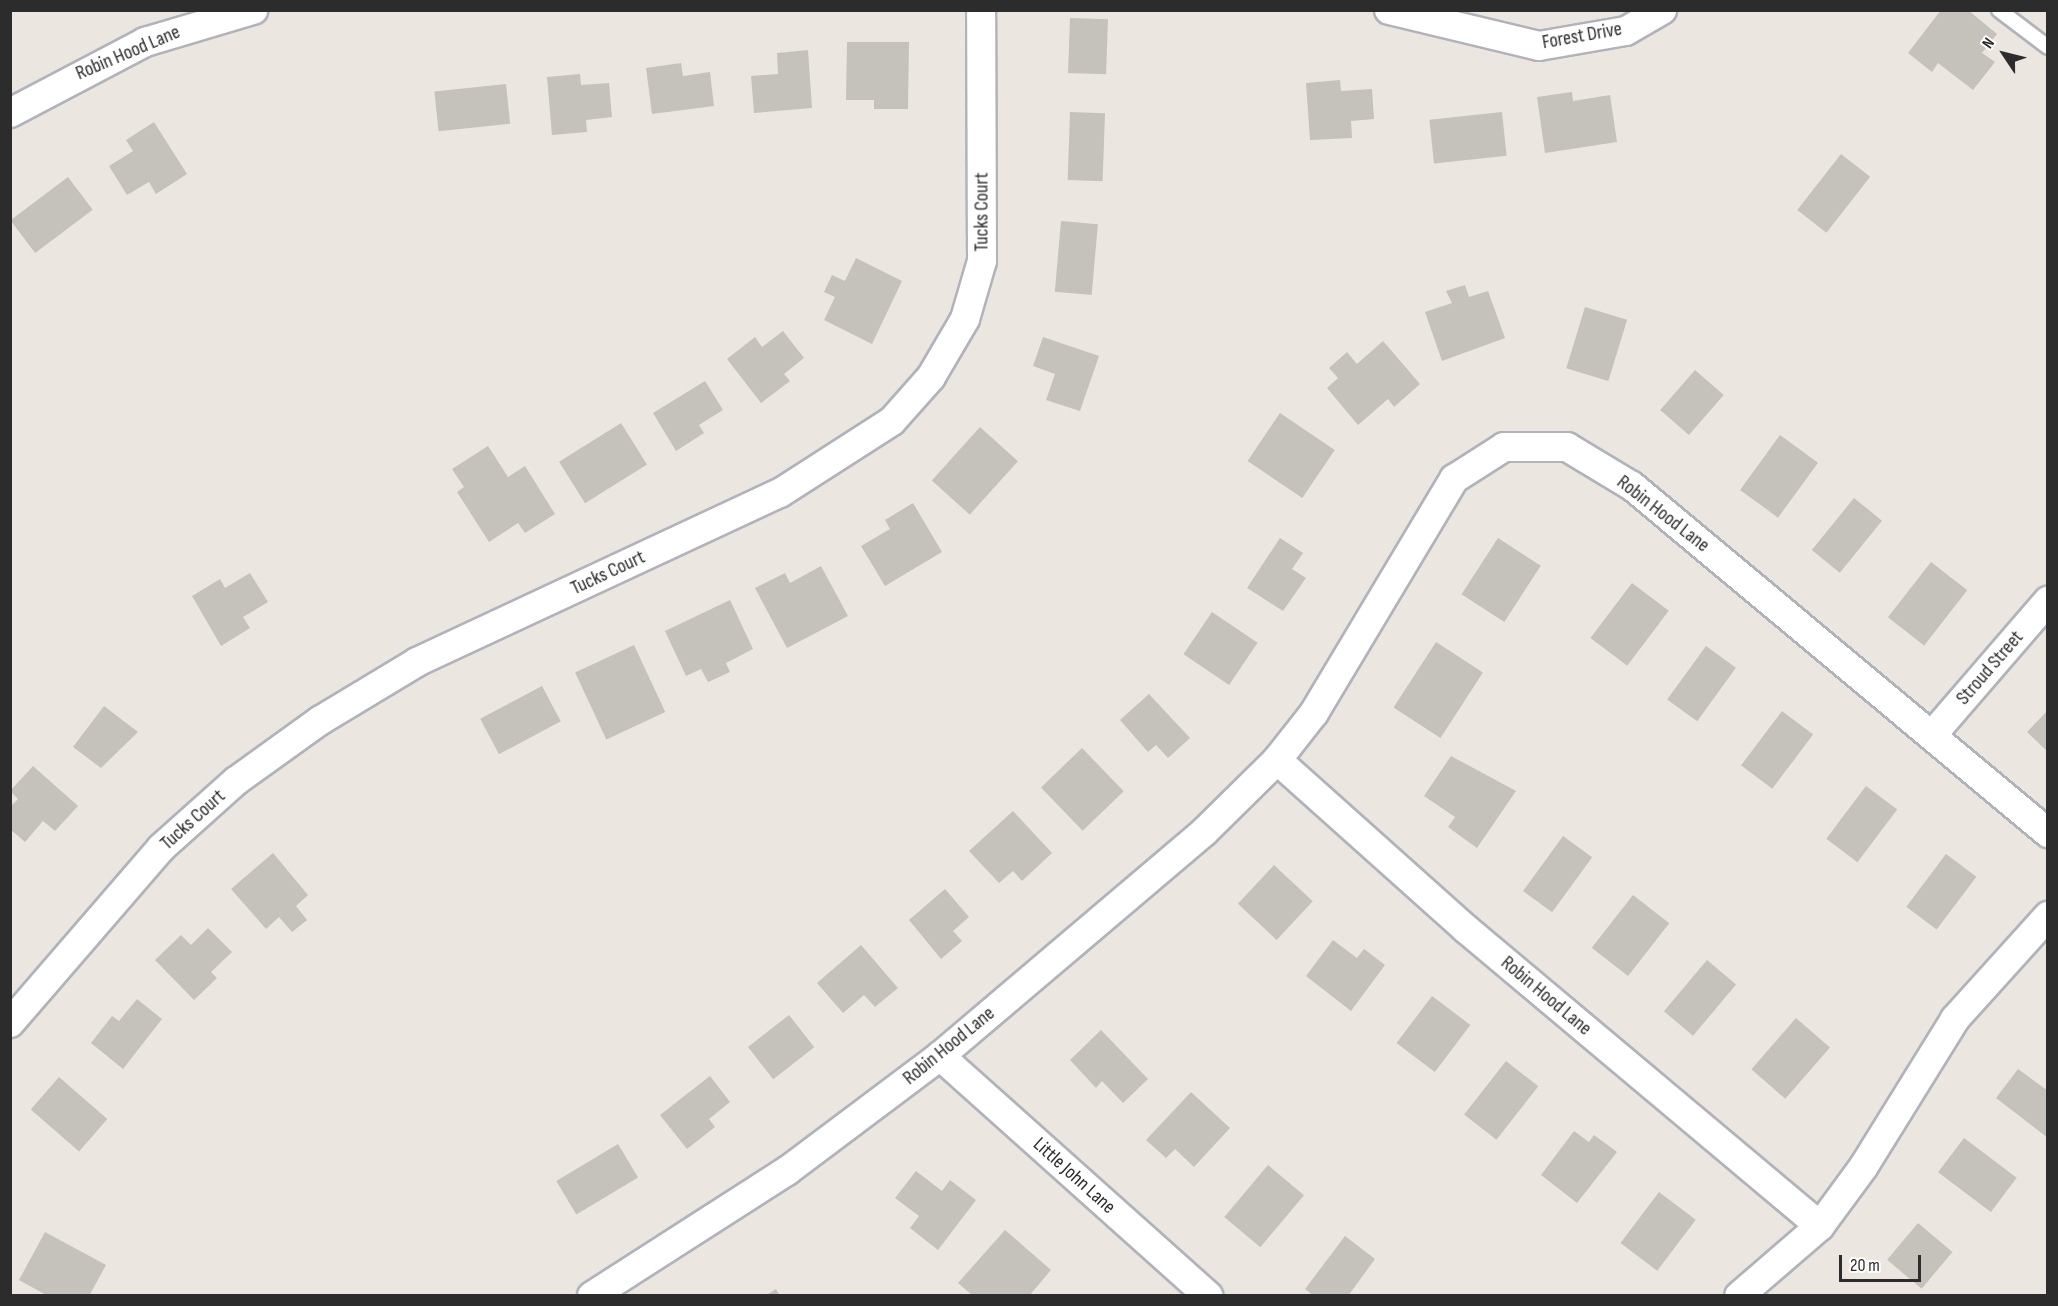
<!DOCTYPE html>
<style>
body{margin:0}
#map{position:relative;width:2058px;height:1306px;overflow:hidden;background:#ece6e0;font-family:"Sofia Sans Condensed",sans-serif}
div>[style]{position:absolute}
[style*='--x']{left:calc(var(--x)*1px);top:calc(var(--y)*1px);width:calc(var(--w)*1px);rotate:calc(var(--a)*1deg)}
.building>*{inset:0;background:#c5c1bb;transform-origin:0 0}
.roads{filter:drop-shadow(2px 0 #b1b3bb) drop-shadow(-2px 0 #b1b3bb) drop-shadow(0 2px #b1b3bb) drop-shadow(0 -2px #b1b3bb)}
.lane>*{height:14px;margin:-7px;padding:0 7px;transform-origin:7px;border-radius:7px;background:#fff}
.street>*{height:28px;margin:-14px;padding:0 14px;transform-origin:14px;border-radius:14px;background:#fff}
span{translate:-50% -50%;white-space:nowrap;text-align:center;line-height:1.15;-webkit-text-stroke:4.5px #fff;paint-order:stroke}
.street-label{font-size:20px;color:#2c2c2c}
.frame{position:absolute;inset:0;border:12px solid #2c2c2c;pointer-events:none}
.north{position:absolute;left:1974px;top:24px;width:60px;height:60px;-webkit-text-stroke:4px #fff;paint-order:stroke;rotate:305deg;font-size:16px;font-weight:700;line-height:24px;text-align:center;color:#2c2c2c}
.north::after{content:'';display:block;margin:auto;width:21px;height:27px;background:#2c2c2c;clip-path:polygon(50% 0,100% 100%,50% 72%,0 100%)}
.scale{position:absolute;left:1839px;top:1255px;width:82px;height:27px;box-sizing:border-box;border:3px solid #2c2c2c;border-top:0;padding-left:8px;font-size:18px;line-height:21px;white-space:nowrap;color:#2c2c2c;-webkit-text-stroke:4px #fff;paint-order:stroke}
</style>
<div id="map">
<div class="building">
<div style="clip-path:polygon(1941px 10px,1968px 10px,1997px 34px,1982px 53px,1995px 62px,1973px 90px,1938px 63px,1932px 72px,1908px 53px)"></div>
<div style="left:1070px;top:18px;width:38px;height:55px;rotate:2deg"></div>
<div style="clip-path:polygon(847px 42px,909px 42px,908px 109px,874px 109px,874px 100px,846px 100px)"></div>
<div style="clip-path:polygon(808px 50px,812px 108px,754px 113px,751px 76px,778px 74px,777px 53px)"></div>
<div style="clip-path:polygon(681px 63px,683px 76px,710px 72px,714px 106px,652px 114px,646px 68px)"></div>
<div style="clip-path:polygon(580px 74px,581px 85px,609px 83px,612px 117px,586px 120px,587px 132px,552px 135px,547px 77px)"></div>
<div style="clip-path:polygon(1340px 80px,1341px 91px,1372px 89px,1374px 119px,1351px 121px,1352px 138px,1310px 140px,1306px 83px)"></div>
<div style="left:506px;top:84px;width:40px;height:72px;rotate:84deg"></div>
<div style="clip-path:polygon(1572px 92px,1573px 101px,1610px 95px,1617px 142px,1545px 153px,1537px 97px)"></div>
<div style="left:1070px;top:112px;width:35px;height:68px;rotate:2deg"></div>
<div style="left:1502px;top:112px;width:44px;height:73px;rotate:84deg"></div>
<div style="clip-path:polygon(154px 122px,187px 174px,156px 194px,149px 182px,127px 195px,109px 166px,133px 151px,126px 140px)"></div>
<div style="left:1841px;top:154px;width:37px;height:71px;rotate:38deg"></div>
<div style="left:68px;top:177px;width:41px;height:72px;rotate:53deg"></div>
<div style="left:1061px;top:221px;width:37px;height:71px;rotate:5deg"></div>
<div style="clip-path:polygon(856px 258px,902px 281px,872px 344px,824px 320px,835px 297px,824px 292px,832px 275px,845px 281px)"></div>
<div style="clip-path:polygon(1465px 285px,1469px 297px,1488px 291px,1505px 338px,1442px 361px,1425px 312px,1452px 303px,1446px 291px)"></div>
<div style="left:1585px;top:307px;width:44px;height:64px;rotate:17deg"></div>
<div style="clip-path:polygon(783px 331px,804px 358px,784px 374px,790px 381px,761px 403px,727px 359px,755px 337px,762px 347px)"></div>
<div style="clip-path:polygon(1043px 337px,1099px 356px,1080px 411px,1046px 400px,1055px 374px,1033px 366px)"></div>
<div style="clip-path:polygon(1383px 341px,1420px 384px,1394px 407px,1388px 399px,1358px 425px,1327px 388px,1338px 378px,1329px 368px,1347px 352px,1357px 364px)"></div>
<div style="left:1695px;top:370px;width:38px;height:53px;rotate:41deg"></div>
<div style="clip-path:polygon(705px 381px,723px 410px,699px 425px,704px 433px,676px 451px,653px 413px)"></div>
<div style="left:1280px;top:413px;width:66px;height:58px;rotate:34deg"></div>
<div style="left:621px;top:423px;width:49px;height:73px;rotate:58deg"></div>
<div style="left:980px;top:427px;width:51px;height:72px;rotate:42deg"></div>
<div style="left:1780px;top:435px;width:47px;height:68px;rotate:36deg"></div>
<div style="clip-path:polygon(488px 446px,508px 477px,525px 466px,555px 514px,525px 533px,518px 523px,489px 542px,457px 492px,464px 487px,452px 469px)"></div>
<div style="left:1854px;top:498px;width:36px;height:67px;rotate:39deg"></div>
<div style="clip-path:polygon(913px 503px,942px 552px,885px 586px,861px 546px,890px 529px,885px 520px)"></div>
<div style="clip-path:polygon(1280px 538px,1303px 553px,1292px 569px,1306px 578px,1283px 611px,1247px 588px)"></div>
<div style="left:1498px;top:538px;width:51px;height:67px;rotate:33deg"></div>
<div style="left:1931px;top:562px;width:46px;height:70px;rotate:38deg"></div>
<div style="clip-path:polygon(821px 566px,848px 616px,787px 648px,755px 588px,785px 573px,790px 583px)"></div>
<div style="clip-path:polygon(250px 573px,268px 602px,243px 617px,250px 628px,221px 646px,192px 596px,220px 579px,225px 588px)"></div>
<div style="left:1632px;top:583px;width:46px;height:69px;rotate:37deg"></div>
<div style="clip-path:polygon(730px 600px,753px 649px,726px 663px,730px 672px,708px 682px,701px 669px,686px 676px,665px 631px)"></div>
<div style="left:1212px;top:612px;width:55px;height:51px;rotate:34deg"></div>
<div style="left:1436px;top:642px;width:56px;height:78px;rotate:33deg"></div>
<div style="left:634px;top:645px;width:74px;height:65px;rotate:65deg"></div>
<div style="left:1706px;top:646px;width:37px;height:66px;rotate:36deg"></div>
<div style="left:542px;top:686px;width:40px;height:70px;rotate:62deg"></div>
<div style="clip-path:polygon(1149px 694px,1190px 738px,1168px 758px,1156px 745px,1148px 752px,1120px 720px)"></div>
<div style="clip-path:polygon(104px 706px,138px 732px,101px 768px,73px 747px)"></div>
<div style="clip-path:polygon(2048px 710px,2048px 752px,2027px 732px)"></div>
<div style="left:1782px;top:711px;width:39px;height:68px;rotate:37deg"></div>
<div style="left:1082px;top:748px;width:60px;height:57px;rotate:46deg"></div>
<div style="clip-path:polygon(1451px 756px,1516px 791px,1477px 848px,1448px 827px,1455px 817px,1424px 796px)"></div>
<div style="clip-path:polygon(33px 766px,78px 806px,55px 831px,43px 821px,25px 842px,10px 829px,10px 807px,18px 799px,10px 791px)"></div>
<div style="left:1866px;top:786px;width:39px;height:66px;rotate:37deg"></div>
<div style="clip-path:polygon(1013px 811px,1052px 853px,1022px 881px,1013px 871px,999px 883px,969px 851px)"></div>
<div style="left:1563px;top:836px;width:36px;height:68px;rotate:36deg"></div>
<div style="clip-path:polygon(273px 853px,308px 895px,296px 906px,307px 920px,292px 932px,279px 917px,266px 929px,231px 889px)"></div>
<div style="left:1946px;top:854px;width:38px;height:66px;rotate:37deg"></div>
<div style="left:1274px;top:865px;width:53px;height:53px;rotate:43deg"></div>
<div style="clip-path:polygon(945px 889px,969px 917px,953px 931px,962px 941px,941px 959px,909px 920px)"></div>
<div style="left:1633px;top:895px;width:46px;height:67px;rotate:38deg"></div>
<div style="clip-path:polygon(208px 928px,232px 952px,211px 972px,217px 978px,194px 1000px,155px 960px,181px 935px,191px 945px)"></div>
<div style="clip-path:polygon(1333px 940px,1357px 958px,1364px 949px,1385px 965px,1351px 1011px,1306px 976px)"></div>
<div style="clip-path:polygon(861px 945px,898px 988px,875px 1007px,864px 995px,843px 1013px,817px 983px)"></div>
<div style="left:1707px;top:960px;width:38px;height:67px;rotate:40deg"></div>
<div style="left:1432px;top:996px;width:48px;height:59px;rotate:37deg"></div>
<div style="clip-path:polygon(137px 999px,162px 1019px,123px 1069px,91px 1043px,112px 1016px,119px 1021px)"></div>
<div style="left:789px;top:1015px;width:41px;height:52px;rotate:52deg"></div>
<div style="left:1796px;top:1018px;width:45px;height:68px;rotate:41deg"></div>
<div style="clip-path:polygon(1101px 1030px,1148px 1079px,1123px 1103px,1102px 1081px,1096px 1088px,1070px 1060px)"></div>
<div style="left:1506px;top:1061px;width:41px;height:68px;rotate:38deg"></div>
<div style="clip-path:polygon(2018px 1069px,2048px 1091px,2048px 1138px,1996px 1098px)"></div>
<div style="clip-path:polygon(710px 1076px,730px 1102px,709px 1119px,715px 1127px,687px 1149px,660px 1115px)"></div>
<div style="left:59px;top:1077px;width:64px;height:43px;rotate:41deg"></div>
<div style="clip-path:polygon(1191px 1092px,1230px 1128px,1194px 1167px,1175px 1149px,1166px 1158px,1146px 1140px)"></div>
<div style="clip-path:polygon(1574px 1131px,1589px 1142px,1594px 1135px,1617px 1152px,1577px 1203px,1541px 1175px)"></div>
<div style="left:1964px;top:1138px;width:66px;height:43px;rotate:37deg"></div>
<div style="left:618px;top:1144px;width:39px;height:72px;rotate:59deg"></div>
<div style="left:1268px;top:1165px;width:47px;height:68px;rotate:40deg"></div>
<div style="clip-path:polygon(916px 1171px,942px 1191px,950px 1180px,976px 1200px,938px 1250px,910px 1228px,919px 1216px,895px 1198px)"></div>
<div style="left:1659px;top:1192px;width:46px;height:64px;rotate:37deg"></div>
<div style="left:1918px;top:1223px;width:45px;height:48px;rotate:40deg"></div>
<div style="clip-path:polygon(1005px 1230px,1051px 1270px,1029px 1296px,973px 1296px,958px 1283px)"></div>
<div style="clip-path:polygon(45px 1232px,106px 1265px,89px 1296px,48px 1296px,19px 1280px)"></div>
<div style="clip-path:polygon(1345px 1236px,1375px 1259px,1348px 1296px,1314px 1296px,1305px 1289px)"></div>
<div style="clip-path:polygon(776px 1289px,780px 1296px,765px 1296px)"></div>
</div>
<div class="roads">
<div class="lane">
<div style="--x:1999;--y:10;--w:61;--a:37.1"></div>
</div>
<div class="street">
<div style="--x:1389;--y:10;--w:154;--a:13.5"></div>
<div style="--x:1539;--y:46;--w:88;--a:-9.8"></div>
<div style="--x:1626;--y:31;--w:42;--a:-30.3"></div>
<div style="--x:10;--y:113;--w:153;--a:-27.7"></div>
<div style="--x:145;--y:42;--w:113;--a:-16.5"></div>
<div style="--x:1933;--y:734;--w:176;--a:-49.2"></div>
<div style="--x:1277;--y:760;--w:254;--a:41.8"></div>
<div style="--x:1466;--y:929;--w:462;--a:40"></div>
<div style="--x:10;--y:1023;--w:231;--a:-49.2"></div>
<div style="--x:161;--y:848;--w:101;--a:-41.8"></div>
<div style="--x:236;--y:781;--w:105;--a:-35.7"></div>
<div style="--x:321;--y:720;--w:112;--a:-31.1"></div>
<div style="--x:417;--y:662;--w:400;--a:-25"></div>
<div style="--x:780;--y:493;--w:133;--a:-32.7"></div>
<div style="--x:892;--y:421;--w:59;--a:-48.4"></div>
<div style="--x:931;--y:377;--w:67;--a:-59.6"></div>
<div style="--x:965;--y:319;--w:60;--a:-73.7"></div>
<div style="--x:982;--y:261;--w:251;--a:-90.2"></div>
<div style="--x:940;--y:1056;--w:360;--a:41.8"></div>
<div style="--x:592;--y:1296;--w:232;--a:-32.7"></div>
<div style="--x:787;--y:1171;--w:191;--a:-36.9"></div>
<div style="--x:940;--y:1056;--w:346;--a:-40.3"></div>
<div style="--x:1204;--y:832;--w:103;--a:-44.6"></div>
<div style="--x:1277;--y:760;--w:60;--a:-51.8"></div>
<div style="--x:1314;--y:713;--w:273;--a:-59.1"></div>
<div style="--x:1454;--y:479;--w:59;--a:-32.6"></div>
<div style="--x:1504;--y:447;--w:63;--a:0"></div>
<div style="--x:1567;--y:447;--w:76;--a:31"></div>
<div style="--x:1632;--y:486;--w:542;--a:39.83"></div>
<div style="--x:1739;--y:1296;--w:107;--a:-40.8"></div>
<div style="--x:1820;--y:1226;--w:74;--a:-53.7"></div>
<div style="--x:1864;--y:1166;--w:173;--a:-58.2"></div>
<div style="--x:1955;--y:1019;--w:139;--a:-47.9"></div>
</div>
</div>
<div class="street-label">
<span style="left:1582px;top:36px;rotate:-10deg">Forest Drive</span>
<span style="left:128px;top:53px;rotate:-23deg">Robin Hood Lane</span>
<span style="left:982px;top:212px;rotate:-90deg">Tucks Court</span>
<span style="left:1663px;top:514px;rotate:38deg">Robin Hood Lane</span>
<span style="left:608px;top:573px;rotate:-25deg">Tucks Court</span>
<span style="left:1990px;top:668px;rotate:-49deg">Stroud Street</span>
<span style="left:193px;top:820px;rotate:-42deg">Tucks Court</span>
<span style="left:1546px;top:996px;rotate:40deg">Robin Hood Lane</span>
<span style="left:949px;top:1046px;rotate:-39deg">Robin Hood Lane</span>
<span style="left:1074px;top:1176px;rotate:42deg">Little John Lane</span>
</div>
<div class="frame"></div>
<div class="north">N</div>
<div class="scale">20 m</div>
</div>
